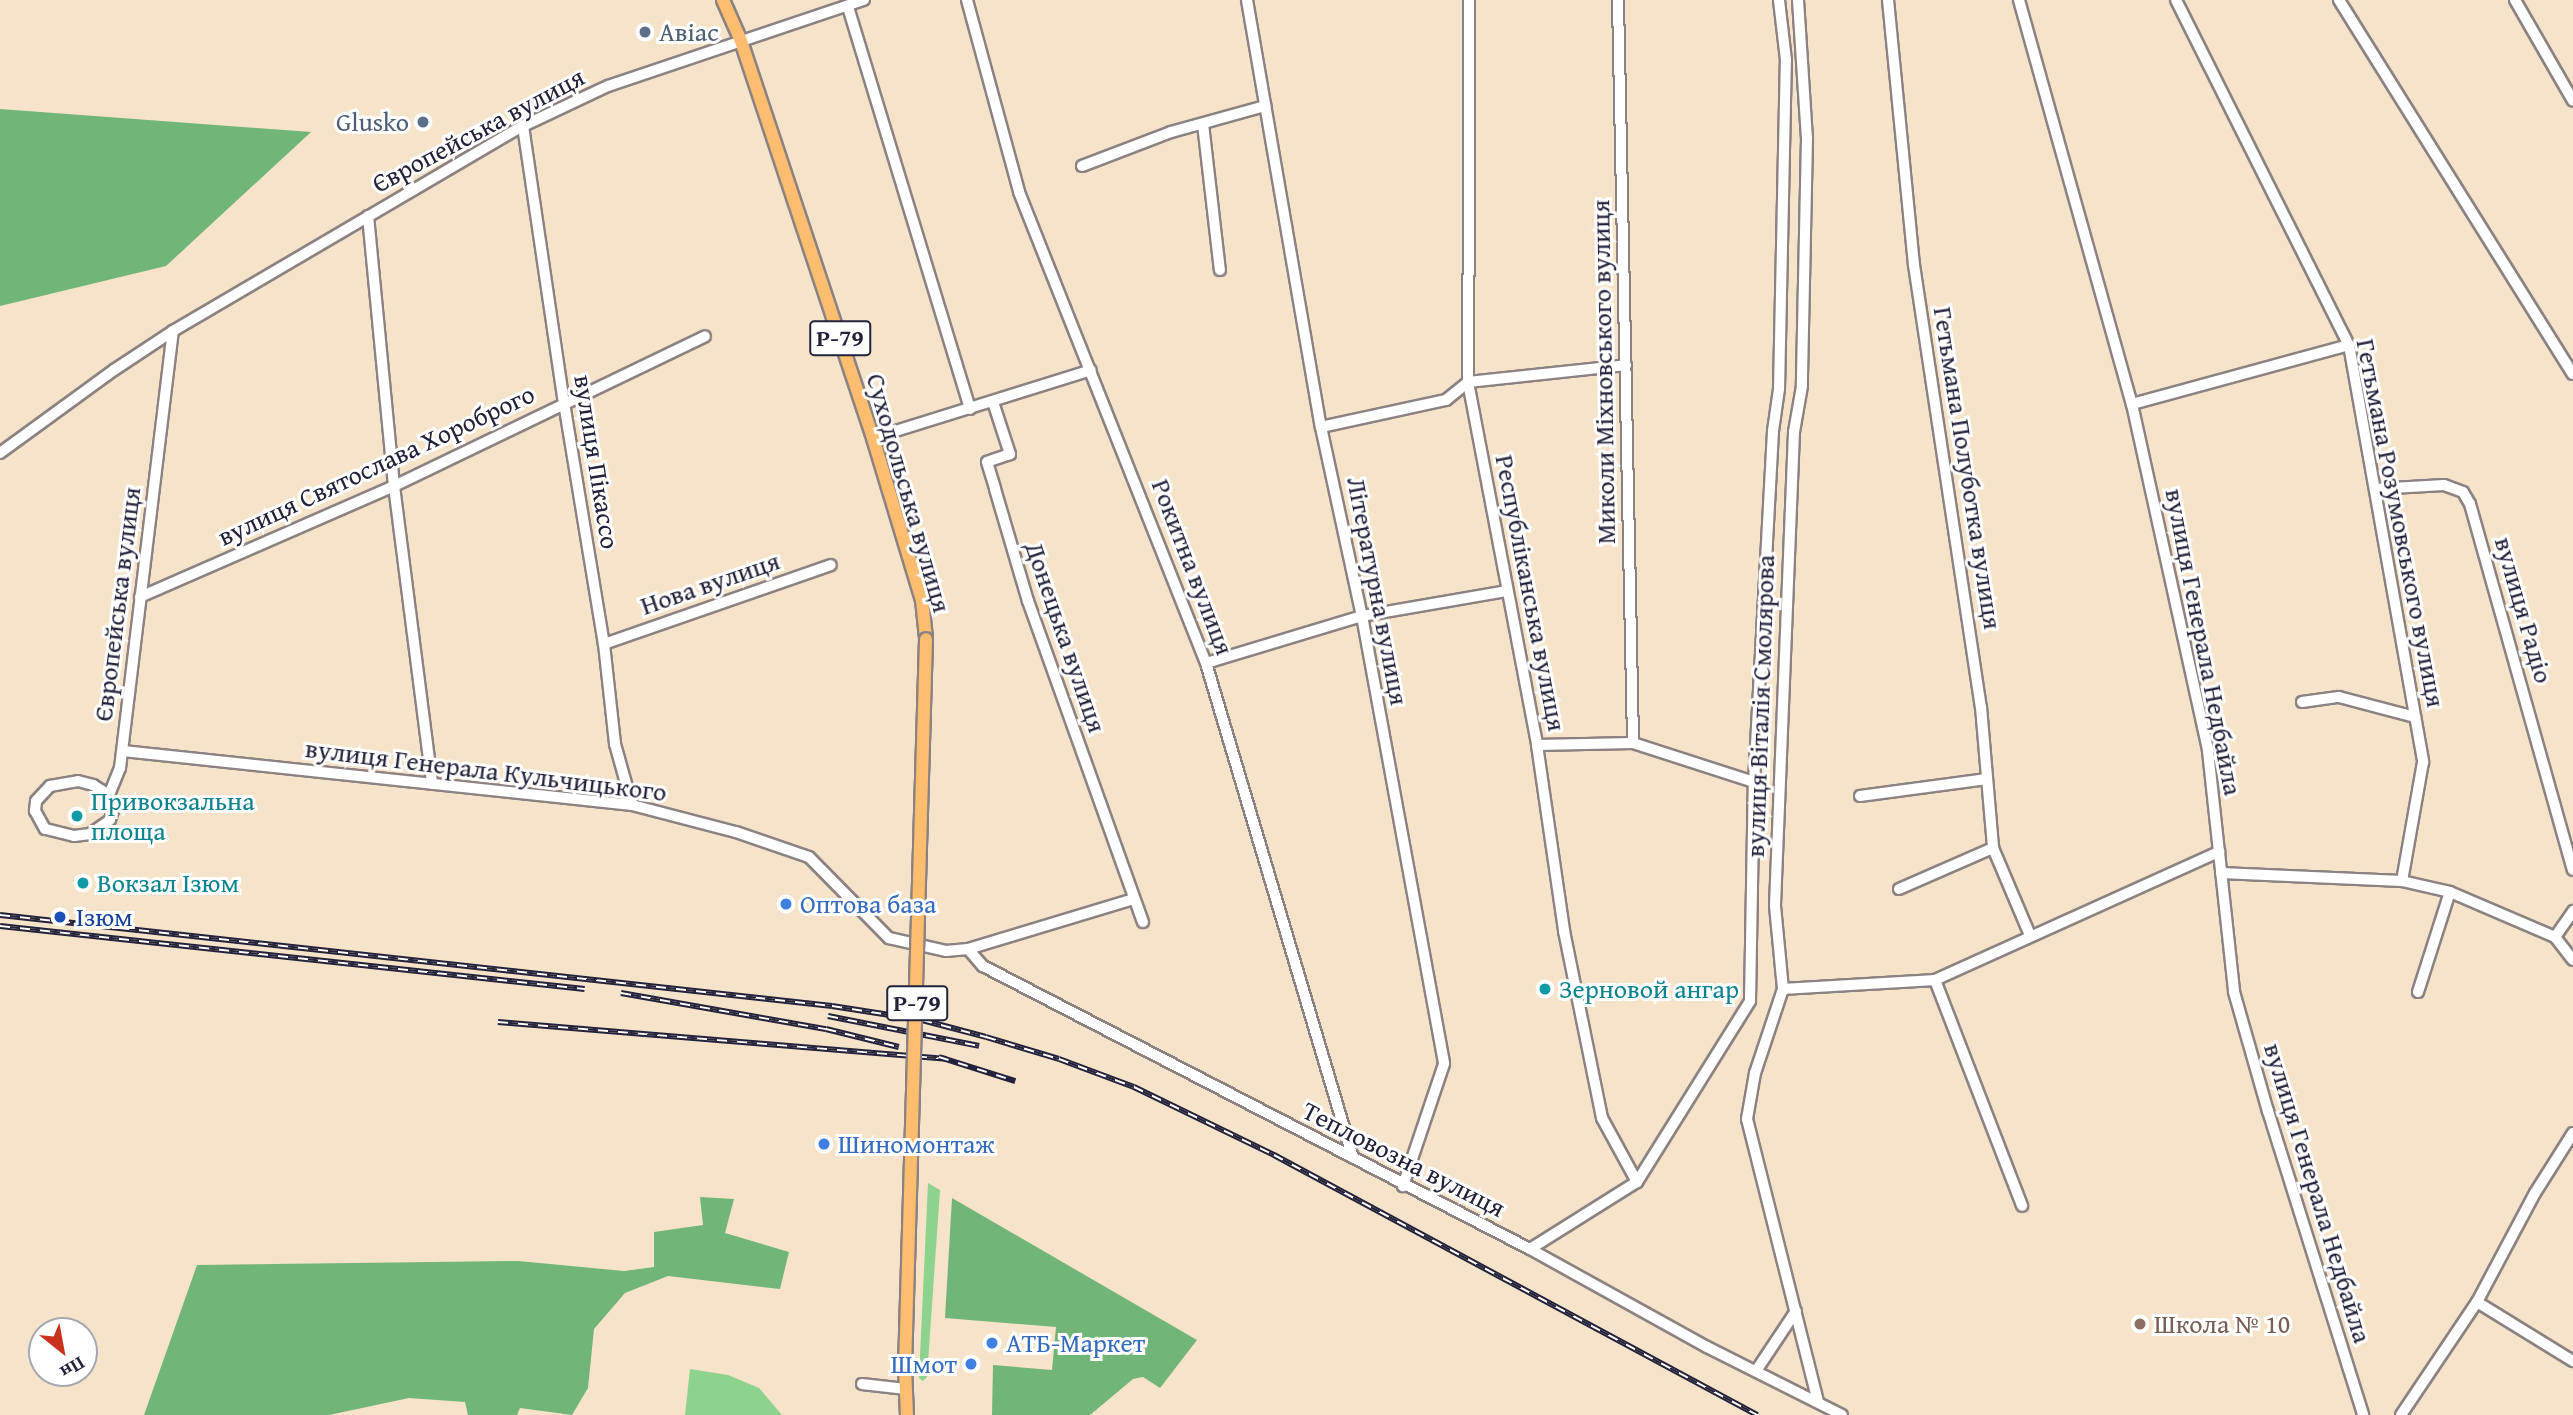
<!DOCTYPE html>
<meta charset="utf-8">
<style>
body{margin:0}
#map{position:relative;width:2573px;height:1415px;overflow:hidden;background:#f6e3ca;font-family:"Gentium Book Plus",serif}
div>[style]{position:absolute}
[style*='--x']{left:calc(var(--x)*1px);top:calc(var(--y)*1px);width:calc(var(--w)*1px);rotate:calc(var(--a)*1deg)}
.green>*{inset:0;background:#8dd38e}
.forest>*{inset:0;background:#72b579}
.roads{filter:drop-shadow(2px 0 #8c8282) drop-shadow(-2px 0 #8c8282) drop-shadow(0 2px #8c8282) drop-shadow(0 -2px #8c8282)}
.minor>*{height:10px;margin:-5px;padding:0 5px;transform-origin:5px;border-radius:5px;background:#fff}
.major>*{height:12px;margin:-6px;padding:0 6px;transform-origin:6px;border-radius:6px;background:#fcbd6f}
.rail>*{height:6px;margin-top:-3px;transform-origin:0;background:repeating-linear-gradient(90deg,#fff 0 10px,#22223b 0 20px);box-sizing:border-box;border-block:2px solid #22223b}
.bridges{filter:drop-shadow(2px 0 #8c8282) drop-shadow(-2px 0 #8c8282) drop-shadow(0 2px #8c8282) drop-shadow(0 -2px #8c8282)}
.major-bridge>*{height:12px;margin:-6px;padding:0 6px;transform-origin:6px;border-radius:6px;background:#fcbd6f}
.dots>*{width:19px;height:19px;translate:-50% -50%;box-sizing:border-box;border:4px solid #fff;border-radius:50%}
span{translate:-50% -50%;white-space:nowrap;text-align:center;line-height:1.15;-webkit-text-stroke:6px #fff;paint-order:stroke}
.shield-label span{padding:2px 5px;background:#fff;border:2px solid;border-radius:5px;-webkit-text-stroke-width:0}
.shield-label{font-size:24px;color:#22223b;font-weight:700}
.service-label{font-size:26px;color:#4e5e75}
.left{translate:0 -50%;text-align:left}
.right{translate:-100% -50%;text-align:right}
.street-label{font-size:26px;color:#22223b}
.culture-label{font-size:26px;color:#0d838f}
.shop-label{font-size:26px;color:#366cbe}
.transit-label{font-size:26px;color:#164399}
.education-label{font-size:26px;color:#785e54}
.north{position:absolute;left:28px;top:1317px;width:70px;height:70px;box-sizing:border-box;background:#fff;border:2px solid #a7a7b1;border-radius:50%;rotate:149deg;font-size:19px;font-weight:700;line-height:28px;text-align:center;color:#22223b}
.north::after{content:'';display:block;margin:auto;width:24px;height:32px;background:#c8321e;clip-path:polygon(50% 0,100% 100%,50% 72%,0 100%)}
</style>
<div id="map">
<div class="green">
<div style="clip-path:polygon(928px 1183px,940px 1190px,927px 1377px,923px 1381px,919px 1378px)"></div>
<div style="clip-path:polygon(690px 1369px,728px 1375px,759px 1388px,782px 1415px,685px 1415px)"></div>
</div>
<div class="forest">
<div style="clip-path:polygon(0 109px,311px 132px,166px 266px,0 306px)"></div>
<div style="clip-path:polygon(700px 1197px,734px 1199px,725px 1233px,789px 1252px,780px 1289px,668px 1276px,625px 1293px,594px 1329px,588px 1388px,572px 1415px,520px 1408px,517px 1415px,468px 1415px,465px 1402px,409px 1398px,329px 1415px,144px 1415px,197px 1265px,518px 1261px,624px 1271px,654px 1267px,654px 1232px,703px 1225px)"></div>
<div style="clip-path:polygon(952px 1198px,1197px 1340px,1160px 1388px,1143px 1377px,1133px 1379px,1090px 1415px,992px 1415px,993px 1365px,1052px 1370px,1056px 1327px,945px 1318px)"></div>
</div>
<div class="roads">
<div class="minor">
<div style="--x:967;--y:0;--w:199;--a:74.8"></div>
<div style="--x:1019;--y:192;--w:507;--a:68.35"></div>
<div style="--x:1206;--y:663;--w:516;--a:73.46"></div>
<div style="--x:1247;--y:0;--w:433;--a:80.2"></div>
<div style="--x:1321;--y:427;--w:193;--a:77.8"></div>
<div style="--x:1362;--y:616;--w:455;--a:79.6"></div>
<div style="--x:1444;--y:1064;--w:129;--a:108.6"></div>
<div style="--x:1469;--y:0;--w:382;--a:90.1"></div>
<div style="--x:1468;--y:382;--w:369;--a:79.2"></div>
<div style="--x:1537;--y:745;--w:188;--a:81.7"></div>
<div style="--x:1564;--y:931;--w:191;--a:78.5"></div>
<div style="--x:1602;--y:1118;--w:73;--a:61.3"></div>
<div style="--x:1618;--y:0;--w:743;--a:88.84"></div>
<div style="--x:1798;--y:0;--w:138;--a:86.3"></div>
<div style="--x:1807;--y:138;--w:248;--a:91.2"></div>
<div style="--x:1802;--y:386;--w:47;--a:99.9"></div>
<div style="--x:1794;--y:432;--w:474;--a:92.3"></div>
<div style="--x:1775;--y:906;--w:83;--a:84.5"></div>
<div style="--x:1783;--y:989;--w:89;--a:108.4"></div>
<div style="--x:1755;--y:1073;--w:47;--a:99.9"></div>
<div style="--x:1747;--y:1119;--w:291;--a:75.9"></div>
<div style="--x:1888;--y:0;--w:266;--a:84.4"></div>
<div style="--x:1914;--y:265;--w:447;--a:81.4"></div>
<div style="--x:1981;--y:707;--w:142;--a:85.1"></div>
<div style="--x:1993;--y:848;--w:95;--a:67"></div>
<div style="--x:2019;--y:0;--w:420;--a:74.4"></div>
<div style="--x:2132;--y:404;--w:355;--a:77.6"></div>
<div style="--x:2208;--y:751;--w:242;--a:83.8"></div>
<div style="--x:2234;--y:992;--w:124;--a:74.1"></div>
<div style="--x:2268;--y:1111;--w:318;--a:72.6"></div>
<div style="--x:2176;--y:0;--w:386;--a:63.4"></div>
<div style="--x:2349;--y:345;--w:424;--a:79.9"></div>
<div style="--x:2423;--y:762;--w:121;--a:100"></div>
<div style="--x:2339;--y:0;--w:441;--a:58"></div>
<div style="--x:2515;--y:0;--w:116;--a:60.1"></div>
<div style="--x:848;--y:7;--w:420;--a:73.1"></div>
<div style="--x:1203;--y:124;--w:147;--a:83.4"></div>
<div style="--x:523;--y:126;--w:280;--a:81.6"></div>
<div style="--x:564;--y:403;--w:244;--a:80.6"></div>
<div style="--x:604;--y:644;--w:101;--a:83.7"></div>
<div style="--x:615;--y:744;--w:63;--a:74.4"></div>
<div style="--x:1082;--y:166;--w:95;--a:-20.9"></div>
<div style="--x:1171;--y:132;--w:98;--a:-15.5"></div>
<div style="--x:368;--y:216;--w:271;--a:84.5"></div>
<div style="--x:394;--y:486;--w:300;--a:82.7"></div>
<div style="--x:993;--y:402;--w:55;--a:71.9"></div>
<div style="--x:1010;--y:454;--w:24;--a:161"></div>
<div style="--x:987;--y:462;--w:28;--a:73"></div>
<div style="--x:995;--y:489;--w:117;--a:73.6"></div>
<div style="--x:1028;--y:601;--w:341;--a:70.3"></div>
<div style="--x:2132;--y:404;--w:225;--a:-15.2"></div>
<div style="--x:1321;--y:427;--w:128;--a:-12.2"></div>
<div style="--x:1446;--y:400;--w:28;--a:-39"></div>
<div style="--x:1468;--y:382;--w:159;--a:-6.1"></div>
<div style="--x:873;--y:438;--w:228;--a:-17.3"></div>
<div style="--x:0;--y:453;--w:141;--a:-36.1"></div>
<div style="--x:114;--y:370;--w:71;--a:-33.5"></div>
<div style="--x:173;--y:331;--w:406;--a:-30.4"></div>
<div style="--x:523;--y:126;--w:94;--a:-25.2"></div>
<div style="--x:608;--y:86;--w:270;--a:-18.6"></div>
<div style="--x:2375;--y:489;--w:69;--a:-3.3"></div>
<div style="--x:2444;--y:485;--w:20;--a:20"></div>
<div style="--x:2463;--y:492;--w:14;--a:60"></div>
<div style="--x:2470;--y:504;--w:380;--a:74.3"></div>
<div style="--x:140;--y:597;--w:277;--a:-23.6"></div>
<div style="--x:394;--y:486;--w:345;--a:-25.7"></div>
<div style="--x:604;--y:644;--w:240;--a:-19.2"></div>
<div style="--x:1206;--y:663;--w:163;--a:-16.8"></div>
<div style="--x:1362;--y:616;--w:147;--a:-9.8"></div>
<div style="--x:2302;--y:702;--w:37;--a:-8"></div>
<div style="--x:2339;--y:697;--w:79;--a:14.7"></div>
<div style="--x:1537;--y:745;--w:96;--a:-1.2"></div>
<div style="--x:1633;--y:743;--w:127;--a:17.9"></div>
<div style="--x:123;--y:751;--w:512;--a:6.06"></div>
<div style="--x:632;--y:805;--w:107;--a:14.6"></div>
<div style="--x:736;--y:832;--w:77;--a:18.9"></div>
<div style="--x:809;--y:857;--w:114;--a:45.4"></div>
<div style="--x:889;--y:938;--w:58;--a:12.8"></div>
<div style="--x:946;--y:951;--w:22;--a:-5"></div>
<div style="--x:968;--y:949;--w:23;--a:49"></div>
<div style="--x:983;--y:966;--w:616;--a:27.36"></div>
<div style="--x:1530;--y:1249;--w:202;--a:29"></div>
<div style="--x:1707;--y:1347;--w:151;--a:26.7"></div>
<div style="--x:78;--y:781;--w:16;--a:15"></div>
<div style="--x:93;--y:785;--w:19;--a:32"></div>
<div style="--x:109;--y:795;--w:16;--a:75"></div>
<div style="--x:113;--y:810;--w:10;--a:107"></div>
<div style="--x:110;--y:820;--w:24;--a:145"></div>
<div style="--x:90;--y:834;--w:16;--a:173"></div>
<div style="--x:74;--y:836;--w:30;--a:-166"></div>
<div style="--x:45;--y:829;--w:21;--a:-119"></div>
<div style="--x:35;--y:811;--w:10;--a:-84"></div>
<div style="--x:36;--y:801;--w:21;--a:-47"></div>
<div style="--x:50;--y:786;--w:28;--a:-10"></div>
<div style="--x:109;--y:795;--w:29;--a:-68"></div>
<div style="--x:120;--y:768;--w:440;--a:-83.1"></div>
<div style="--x:1860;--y:796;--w:128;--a:-7.6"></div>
<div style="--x:2221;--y:873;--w:181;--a:2.5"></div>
<div style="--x:2402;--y:881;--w:49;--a:12.9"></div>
<div style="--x:2450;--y:892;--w:114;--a:23.2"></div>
<div style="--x:2555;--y:937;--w:29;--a:52"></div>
<div style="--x:1899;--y:889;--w:103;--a:-23.6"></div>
<div style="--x:2555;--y:937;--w:32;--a:-55"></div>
<div style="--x:968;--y:949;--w:173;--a:-16.8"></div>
<div style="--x:1935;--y:980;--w:242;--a:68.9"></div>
<div style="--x:1783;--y:989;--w:152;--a:-3.4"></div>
<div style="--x:1935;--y:980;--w:312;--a:-24.3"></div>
<div style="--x:2418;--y:992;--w:105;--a:-72.3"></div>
<div style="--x:1530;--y:1249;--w:126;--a:-32.1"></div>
<div style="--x:1637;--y:1182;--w:213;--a:-58"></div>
<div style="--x:1750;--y:1001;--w:219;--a:-89"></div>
<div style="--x:1754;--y:782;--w:352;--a:-86.9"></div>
<div style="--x:1773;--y:431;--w:42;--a:-81.9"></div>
<div style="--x:1779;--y:389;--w:329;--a:-88.8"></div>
<div style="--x:1786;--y:60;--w:60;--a:-96.7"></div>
<div style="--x:2477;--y:1302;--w:113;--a:31.6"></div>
<div style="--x:1756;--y:1371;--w:72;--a:-56.3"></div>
<div style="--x:862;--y:1384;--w:44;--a:6.5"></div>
<div style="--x:2401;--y:1415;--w:136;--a:-56.1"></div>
<div style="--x:2477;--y:1302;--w:123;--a:-62"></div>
<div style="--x:2535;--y:1193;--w:71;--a:-57.7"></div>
</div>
<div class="major">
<div style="--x:723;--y:0;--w:45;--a:66.3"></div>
<div style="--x:741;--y:41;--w:418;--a:71.6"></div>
<div style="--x:873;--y:438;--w:169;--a:73.2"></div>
<div style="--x:922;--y:600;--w:39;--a:84"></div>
<div style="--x:905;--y:1368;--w:47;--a:87.6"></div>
</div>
</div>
<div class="rail">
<div style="--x:0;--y:915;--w:837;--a:6.24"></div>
<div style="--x:832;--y:1006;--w:91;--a:8.8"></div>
<div style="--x:922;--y:1020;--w:66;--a:14.9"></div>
<div style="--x:986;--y:1037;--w:76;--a:16.8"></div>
<div style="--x:1059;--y:1059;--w:80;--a:20.5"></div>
<div style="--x:1134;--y:1087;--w:156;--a:25.9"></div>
<div style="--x:1274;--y:1155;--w:549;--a:28.29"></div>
<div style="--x:0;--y:926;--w:588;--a:6.15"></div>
<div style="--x:621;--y:993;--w:208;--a:10"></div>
<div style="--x:826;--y:1029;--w:75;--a:13.9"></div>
<div style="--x:828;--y:1016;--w:154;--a:11.2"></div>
<div style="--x:498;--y:1022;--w:450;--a:4.7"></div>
<div style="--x:939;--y:1057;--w:80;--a:17.5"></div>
</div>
<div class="bridges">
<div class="major-bridge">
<div style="--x:905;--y:1368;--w:729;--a:-88.35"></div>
</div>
</div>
<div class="dots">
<div style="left:645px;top:32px;background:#5c6f8a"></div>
<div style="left:423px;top:122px;background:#5c6f8a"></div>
<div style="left:77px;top:816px;background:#0f9aa8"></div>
<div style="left:83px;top:883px;background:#0f9aa8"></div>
<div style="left:786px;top:904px;background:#3f7fe0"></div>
<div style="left:60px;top:917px;background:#1a4fb4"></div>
<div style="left:1545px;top:989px;background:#0f9aa8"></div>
<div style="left:824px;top:1144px;background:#3f7fe0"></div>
<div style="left:2140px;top:1324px;background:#8d6e63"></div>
<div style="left:992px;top:1343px;background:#3f7fe0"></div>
<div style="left:971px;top:1364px;background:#3f7fe0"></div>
</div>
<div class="shield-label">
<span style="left:840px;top:338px">Р-79</span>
<span style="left:917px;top:1003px">Р-79</span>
</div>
<div class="service-label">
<span class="left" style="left:659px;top:32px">Авіас</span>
<span class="right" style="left:409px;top:122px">Glusko</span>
</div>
<div class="street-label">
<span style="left:478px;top:130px;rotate:-28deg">Європейська вулиця</span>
<span style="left:1603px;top:372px;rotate:-91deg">Миколи Міхновського вулиця</span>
<span style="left:597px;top:462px;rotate:81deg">вулиця Пікассо</span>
<span style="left:376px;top:465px;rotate:-25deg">вулиця Святослава Хороброго</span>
<span style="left:1968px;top:468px;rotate:81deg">Гетьмана Полуботка вулиця</span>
<span style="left:909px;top:493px;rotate:74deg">Суходольська вулиця</span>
<span style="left:2401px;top:523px;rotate:79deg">Гетьмана Розумовського вулиця</span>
<span style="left:1193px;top:567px;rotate:69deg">Рокитна вулиця</span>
<span style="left:710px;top:583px;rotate:-19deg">Нова вулиця</span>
<span style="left:1378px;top:591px;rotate:79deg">Літературна вулиця</span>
<span style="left:1531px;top:593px;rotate:79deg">Республіканська вулиця</span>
<span style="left:117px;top:604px;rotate:-83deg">Європейська вулиця</span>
<span style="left:2524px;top:610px;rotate:74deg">вулиця Радіо</span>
<span style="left:1066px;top:637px;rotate:71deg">Донецька вулиця</span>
<span style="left:2204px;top:642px;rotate:79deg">вулиця Генерала Недбайла</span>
<span style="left:1760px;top:706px;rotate:-88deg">вулиця Віталія Смолярова</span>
<span style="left:486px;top:770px;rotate:7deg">вулиця Генерала Кульчицького</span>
<span style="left:1404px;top:1159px;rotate:27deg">Тепловозна вулиця</span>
<span style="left:2318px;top:1193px;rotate:73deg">вулиця Генерала Недбайла</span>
</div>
<div class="culture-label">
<span class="left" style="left:91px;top:816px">Привокзальна<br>площа</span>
<span class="left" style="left:97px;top:883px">Вокзал Ізюм</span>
<span class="left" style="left:1559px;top:989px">Зерновой ангар</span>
</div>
<div class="shop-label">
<span class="left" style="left:800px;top:904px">Оптова база</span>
<span class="left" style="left:838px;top:1144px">Шиномонтаж</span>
<span class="left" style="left:1006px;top:1343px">АТБ-Маркет</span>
<span class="right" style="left:957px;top:1364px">Шмот</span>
</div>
<div class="transit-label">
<span class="left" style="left:76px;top:917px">Ізюм</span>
</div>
<div class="education-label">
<span class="left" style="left:2154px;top:1324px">Школа № 10</span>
</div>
<div class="north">Пн</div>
</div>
